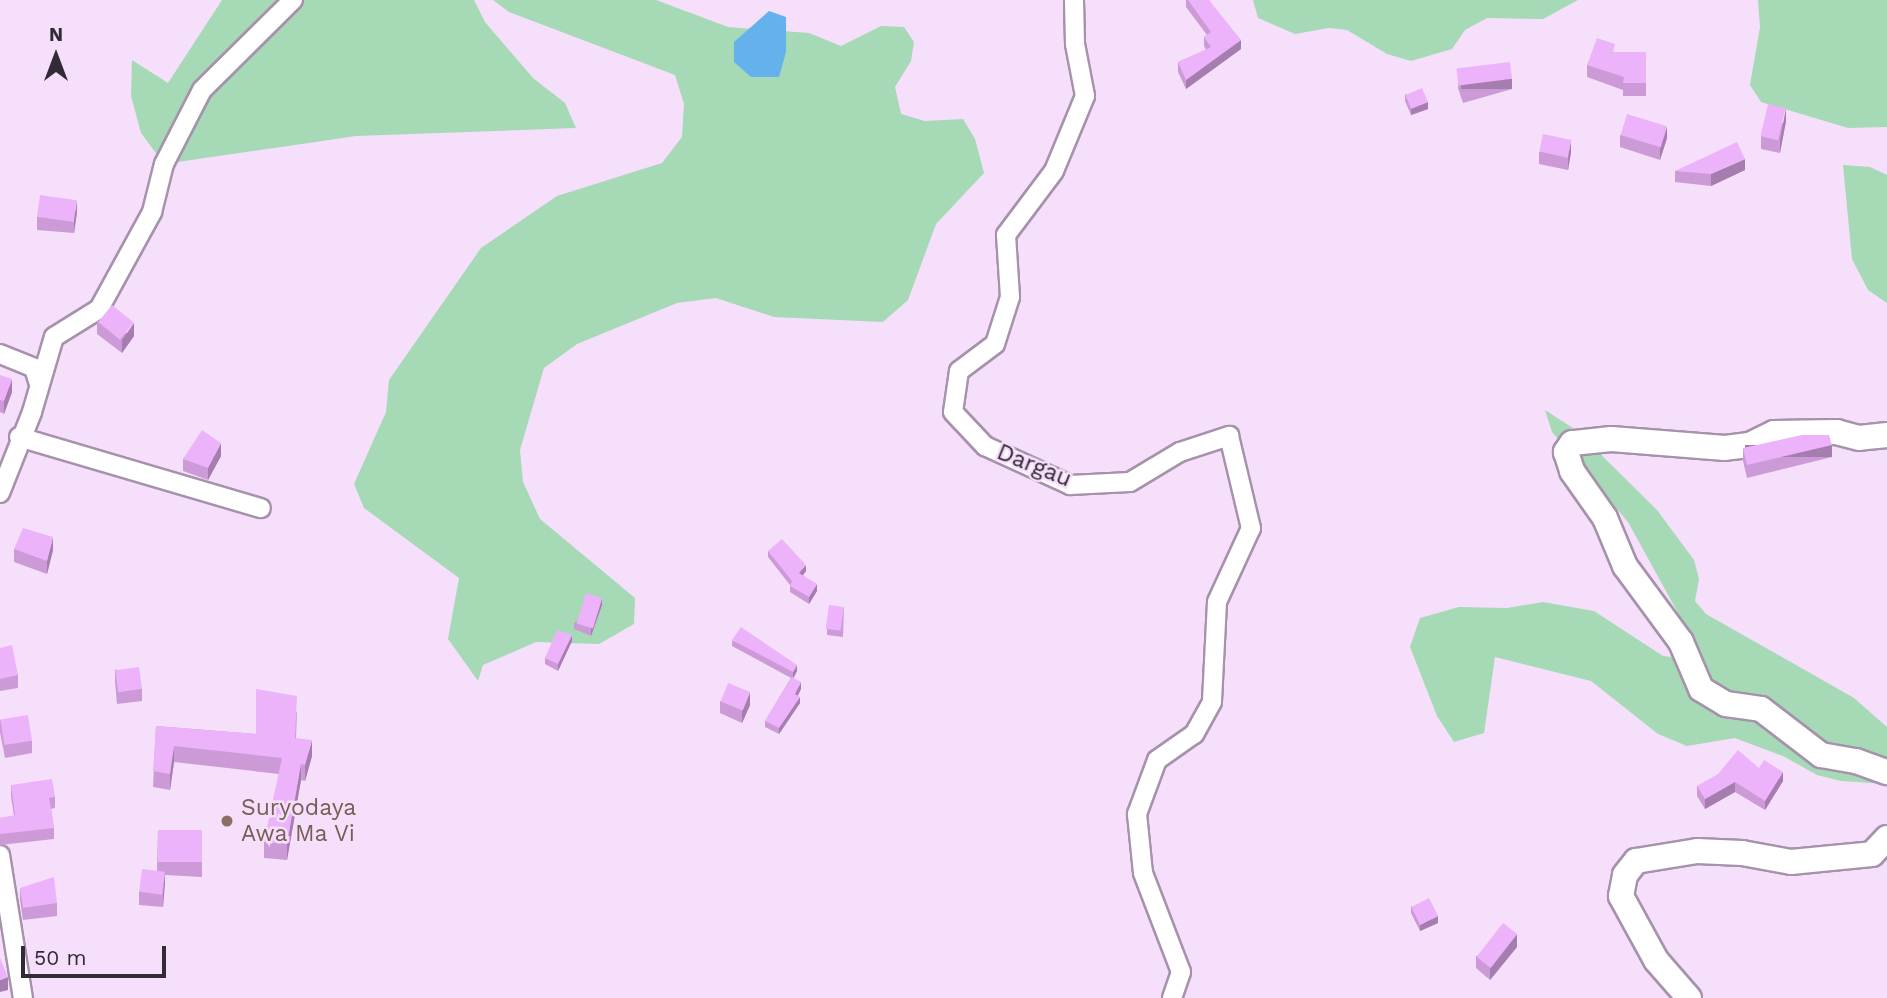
<!DOCTYPE html>
<style>
body{margin:0}
#map{position:relative;width:1887px;height:998px;overflow:hidden;background:#f6dffb;font-family:"Work Sans",sans-serif}
div>[style]{position:absolute}
[style*='--x']{left:calc(var(--x)*1px);top:calc(var(--y)*1px);width:calc(var(--w)*1px);rotate:calc(var(--a)*1deg)}
.green>*{inset:0;background:#a6d9b6}
.water>*{inset:0;background:#65b1eb}
.roads{filter:drop-shadow(2px 0 #a692ab) drop-shadow(-2px 0 #a692ab) drop-shadow(0 2px #a692ab) drop-shadow(0 -2px #a692ab)}
.street>*{height:18px;margin:-9px;padding:0 9px;transform-origin:9px;border-radius:9px;background:#fff}
.secondary>*{height:24px;margin:-12px;padding:0 12px;transform-origin:12px;border-radius:12px;background:#fff}
.wall>*{inset:0;background:#cc9ad7}
.shaded-wall>*{inset:0;background:#a67daf;transform-origin:0 0}
.building>*{inset:0;background:#edb3fa;transform-origin:0 0}
.dots>*{width:19px;height:19px;translate:-50% -50%;box-sizing:border-box;border:4px solid #f6dffb;border-radius:50%}
span{translate:-50% -50%;white-space:nowrap;text-align:center;line-height:1.15;-webkit-text-stroke:5px #f6dffb;paint-order:stroke}
.street-label{font-size:23px;color:#322a34}
.education-label{font-size:23px;color:#785e54}
.left{translate:0 -50%;text-align:left}
.north{position:absolute;left:21px;top:21px;width:70px;height:70px;-webkit-text-stroke:5px #f6dffb;paint-order:stroke;rotate:0deg;font-size:19px;font-weight:700;line-height:28px;text-align:center;color:#322a34}
.north::after{content:'';display:block;margin:auto;width:24px;height:32px;background:#322a34;clip-path:polygon(50% 0,100% 100%,50% 72%,0 100%)}
.scale{position:absolute;left:21px;top:946px;width:145px;height:32px;box-sizing:border-box;border:4px solid #322a34;border-top:0;padding-left:9px;font-size:21px;line-height:24px;white-space:nowrap;color:#322a34;-webkit-text-stroke:5px #f6dffb;paint-order:stroke}
</style>
<div id="map">
<div class="green">
<div style="clip-path:polygon(222px 0,474px 0,485px 22px,533px 78px,565px 103px,576px 128px,356px 136px,164px 164px,141px 133px,131px 96px,132px 60px,168px 83px)"></div>
<div style="clip-path:polygon(493px 0,656px 0,728px 27px,809px 33px,841px 46px,881px 26px,904px 27px,914px 42px,911px 61px,895px 87px,901px 114px,925px 121px,963px 119px,975px 139px,984px 173px,936px 224px,908px 300px,883px 322px,774px 317px,716px 298px,677px 303px,577px 344px,544px 368px,520px 450px,523px 482px,540px 519px,635px 598px,634px 624px,599px 644px,536px 642px,483px 665px,478px 681px,448px 639px,459px 578px,364px 508px,354px 484px,386px 412px,389px 380px,481px 248px,557px 196px,662px 163px,682px 137px,684px 104px,675px 75px,509px 12px)"></div>
<div style="clip-path:polygon(1253px 0,1578px 0,1543px 19px,1487px 18px,1465px 30px,1452px 49px,1411px 61px,1387px 54px,1347px 30px,1329px 28px,1295px 34px,1258px 18px)"></div>
<div style="clip-path:polygon(1758px 0,1887px 0,1887px 127px,1848px 128px,1761px 102px,1750px 85px,1760px 27px)"></div>
<div style="clip-path:polygon(1843px 165px,1870px 167px,1887px 175px,1887px 303px,1868px 290px,1852px 259px)"></div>
<div style="clip-path:polygon(1545px 410px,1576px 430px,1657px 510px,1694px 560px,1699px 579px,1695px 601px,1706px 614px,1854px 698px,1887px 727px,1887px 784px,1841px 781px,1817px 775px,1783px 756px,1735px 738px,1687px 746px,1658px 734px,1591px 681px,1495px 657px,1484px 733px,1454px 742px,1437px 716px,1410px 647px,1420px 618px,1459px 607px,1507px 608px,1543px 602px,1594px 611px,1663px 656px,1690px 659px,1689px 633px,1628px 522px,1552px 432px)"></div>
</div>
<div class="water">
<div style="clip-path:polygon(769px 11px,786px 17px,786px 52px,779px 77px,751px 77px,734px 62px,734px 42px)"></div>
</div>
<div class="roads">
<div class="street">
<div style="--x:1074;--y:0;--w:44;--a:88.7"></div>
<div style="--x:1075;--y:44;--w:53;--a:79.1"></div>
<div style="--x:1085;--y:96;--w:81;--a:112.5"></div>
<div style="--x:1054;--y:171;--w:80;--a:126.9"></div>
<div style="--x:1006;--y:235;--w:62;--a:86.3"></div>
<div style="--x:1010;--y:297;--w:49;--a:107.7"></div>
<div style="--x:995;--y:344;--w:45;--a:143.1"></div>
<div style="--x:959;--y:371;--w:41;--a:98.3"></div>
<div style="--x:953;--y:412;--w:47;--a:46.7"></div>
<div style="--x:985;--y:446;--w:94;--a:24.6"></div>
<div style="--x:1070;--y:485;--w:60;--a:-2.9"></div>
<div style="--x:1130;--y:482;--w:58;--a:-31"></div>
<div style="--x:1180;--y:452;--w:52;--a:-18.1"></div>
<div style="--x:1229;--y:436;--w:95;--a:76.6"></div>
<div style="--x:1251;--y:528;--w:81;--a:114.7"></div>
<div style="--x:1217;--y:602;--w:100;--a:92.9"></div>
<div style="--x:1212;--y:702;--w:37;--a:119"></div>
<div style="--x:1194;--y:734;--w:45;--a:144.9"></div>
<div style="--x:1157;--y:760;--w:58;--a:110.3"></div>
<div style="--x:1137;--y:814;--w:59;--a:84.2"></div>
<div style="--x:1143;--y:873;--w:106;--a:69"></div>
<div style="--x:1181;--y:972;--w:28;--a:109"></div>
<div style="--x:0;--y:354;--w:37;--a:22"></div>
<div style="--x:34;--y:368;--w:14;--a:73"></div>
<div style="--x:19;--y:437;--w:252;--a:16.4"></div>
<div style="--x:0;--y:493;--w:87;--a:-68.4"></div>
<div style="--x:32;--y:412;--w:78;--a:-73.7"></div>
<div style="--x:54;--y:337;--w:53;--a:-31.9"></div>
<div style="--x:99;--y:309;--w:111;--a:-61.3"></div>
<div style="--x:152;--y:212;--w:49;--a:-76"></div>
<div style="--x:164;--y:164;--w:83;--a:-62.8"></div>
<div style="--x:202;--y:90;--w:128;--a:-44.7"></div>
<div style="--x:0;--y:855;--w:145;--a:80.9"></div>
</div>
<div class="secondary">
<div style="--x:1887;--y:435;--w:28;--a:174"></div>
<div style="--x:1859;--y:438;--w:23;--a:-165"></div>
<div style="--x:1837;--y:432;--w:63;--a:179.1"></div>
<div style="--x:1774;--y:433;--w:28;--a:154"></div>
<div style="--x:1749;--y:445;--w:24;--a:173"></div>
<div style="--x:1725;--y:448;--w:114;--a:-175.5"></div>
<div style="--x:1611;--y:439;--w:39;--a:174"></div>
<div style="--x:1572;--y:443;--w:11;--a:124"></div>
<div style="--x:1566;--y:452;--w:20;--a:72"></div>
<div style="--x:1572;--y:471;--w:57;--a:54.9"></div>
<div style="--x:1605;--y:518;--w:52;--a:67.4"></div>
<div style="--x:1625;--y:566;--w:94;--a:53.6"></div>
<div style="--x:1681;--y:642;--w:51;--a:66.9"></div>
<div style="--x:1701;--y:689;--w:29;--a:31"></div>
<div style="--x:1726;--y:704;--w:35;--a:8"></div>
<div style="--x:1761;--y:709;--w:76;--a:37.5"></div>
<div style="--x:1821;--y:755;--w:36;--a:10"></div>
<div style="--x:1856;--y:761;--w:33;--a:20"></div>
<div style="--x:1689;--y:998;--w:50;--a:-131"></div>
<div style="--x:1656;--y:960;--w:73;--a:-118.7"></div>
<div style="--x:1621;--y:896;--w:21;--a:-79"></div>
<div style="--x:1625;--y:875;--w:18;--a:-52"></div>
<div style="--x:1636;--y:861;--w:62;--a:-9.3"></div>
<div style="--x:1697;--y:851;--w:45;--a:2.5"></div>
<div style="--x:1742;--y:853;--w:50;--a:10.4"></div>
<div style="--x:1791;--y:862;--w:81;--a:-5.6"></div>
<div style="--x:1872;--y:854;--w:22;--a:-47"></div>
</div>
</div>
<div class="wall">
<div style="clip-path:polygon(1186px 0,1209px 0,1241px 49px,1186px 89px,1178px 72px,1178px 62px,1206px 50px,1204px 46px,1204px 37px,1207px 35px,1186px 7px)"></div>
<div style="clip-path:polygon(1615px 52px,1646px 52px,1646px 96px,1623px 96px,1623px 90px,1587px 77px,1587px 65px)"></div>
<div style="clip-path:polygon(1458px 78px,1512px 89px,1463px 103px,1458px 88px)"></div>
<div style="clip-path:polygon(1405px 94px,1428px 109px,1411px 115px,1405px 101px)"></div>
<div style="clip-path:polygon(1786px 121px,1780px 153px,1761px 149px,1761px 136px)"></div>
<div style="clip-path:polygon(1620px 135px,1667px 138px,1660px 160px,1620px 147px)"></div>
<div style="clip-path:polygon(1539px 152px,1571px 152px,1568px 170px,1539px 164px)"></div>
<div style="clip-path:polygon(1745px 170px,1711px 186px,1675px 182px,1675px 171px)"></div>
<div style="clip-path:polygon(77px 212px,74px 233px,37px 230px,37px 217px)"></div>
<div style="clip-path:polygon(97px 321px,134px 336px,122px 353px,97px 334px)"></div>
<div style="clip-path:polygon(0 375px,12px 392px,4px 414px,0 412px)"></div>
<div style="clip-path:polygon(1743px 448px,1832px 457px,1747px 478px,1743px 461px)"></div>
<div style="clip-path:polygon(221px 456px,208px 480px,183px 471px,183px 459px)"></div>
<div style="clip-path:polygon(14px 549px,53px 550px,47px 574px,14px 562px)"></div>
<div style="clip-path:polygon(768px 551px,806px 571px,803px 575px,817px 591px,809px 604px,790px 592px,790px 585px,768px 557px)"></div>
<div style="clip-path:polygon(602px 605px,591px 636px,574px 629px,574px 623px)"></div>
<div style="clip-path:polygon(844px 607px,843px 637px,827px 635px,827px 629px)"></div>
<div style="clip-path:polygon(732px 640px,797px 671px,793px 678px,801px 689px,798px 696px,800px 703px,779px 734px,765px 727px,765px 721px,791px 678px,732px 646px)"></div>
<div style="clip-path:polygon(572px 641px,558px 671px,545px 664px,545px 658px)"></div>
<div style="clip-path:polygon(0 648px,18px 675px,18px 688px,0 691px)"></div>
<div style="clip-path:polygon(115px 669px,142px 689px,142px 701px,117px 704px,115px 682px)"></div>
<div style="clip-path:polygon(720px 701px,750px 705px,742px 723px,720px 713px)"></div>
<div style="clip-path:polygon(297px 712px,296px 738px,312px 756px,305px 781px,301px 780px,287px 860px,264px 858px,264px 842px,279px 774px,174px 762px,170px 790px,153px 787px,156px 726px,256px 734px)"></div>
<div style="clip-path:polygon(0 720px,32px 741px,32px 753px,5px 758px,0 732px)"></div>
<div style="clip-path:polygon(1759px 768px,1783px 781px,1765px 810px,1735px 792px,1705px 809px,1697px 796px,1697px 786px)"></div>
<div style="clip-path:polygon(11px 785px,55px 797px,55px 808px,51px 809px,54px 828px,54px 839px,0 845px,0 818px,14px 816px,11px 797px)"></div>
<div style="clip-path:polygon(158px 830px,202px 830px,202px 877px,165px 875px,163px 907px,139px 905px,139px 892px,157px 871px)"></div>
<div style="clip-path:polygon(20px 888px,57px 903px,57px 916px,23px 920px,20px 900px)"></div>
<div style="clip-path:polygon(1411px 906px,1438px 923px,1420px 931px,1411px 913px)"></div>
<div style="clip-path:polygon(1517px 947px,1490px 980px,1476px 968px,1476px 956px)"></div>
</div>
<div class="shaded-wall">
<div style="clip-path:polygon(1241px 40px,1241px 49px,1186px 89px,1186px 80px)"></div>
<div style="left:1512px;top:79px;width:10px;height:51px;rotate:90deg"></div>
<div style="clip-path:polygon(1428px 102px,1428px 109px,1411px 115px,1411px 109px)"></div>
<div style="clip-path:polygon(1786px 108px,1786px 121px,1780px 153px,1780px 140px)"></div>
<div style="clip-path:polygon(1667px 126px,1667px 138px,1660px 160px,1660px 147px)"></div>
<div style="clip-path:polygon(1571px 140px,1571px 152px,1568px 170px,1568px 157px)"></div>
<div style="clip-path:polygon(1745px 159px,1745px 170px,1711px 186px,1711px 174px)"></div>
<div style="clip-path:polygon(77px 200px,77px 212px,74px 233px,74px 221px)"></div>
<div style="clip-path:polygon(134px 323px,134px 336px,122px 353px,122px 340px)"></div>
<div style="clip-path:polygon(12px 379px,12px 392px,4px 414px,4px 401px)"></div>
<div style="clip-path:polygon(221px 443px,221px 456px,208px 480px,208px 468px)"></div>
<div style="left:1832px;top:445px;width:12px;height:87px;rotate:90deg"></div>
<div style="clip-path:polygon(53px 537px,53px 550px,47px 574px,47px 561px)"></div>
<div style="clip-path:polygon(806px 565px,806px 571px,799px 580px,799px 573px)"></div>
<div style="clip-path:polygon(817px 584px,817px 591px,809px 604px,809px 597px)"></div>
<div style="clip-path:polygon(602px 598px,602px 605px,591px 636px,591px 629px)"></div>
<div style="clip-path:polygon(572px 635px,572px 641px,558px 671px,558px 664px)"></div>
<div style="clip-path:polygon(797px 665px,797px 671px,793px 679px,793px 672px)"></div>
<div style="clip-path:polygon(801px 682px,801px 689px,795px 700px,795px 694px)"></div>
<div style="clip-path:polygon(750px 692px,750px 705px,742px 723px,742px 710px)"></div>
<div style="clip-path:polygon(800px 697px,800px 703px,779px 734px,779px 728px)"></div>
<div style="clip-path:polygon(312px 740px,312px 756px,305px 781px,305px 765px)"></div>
<div style="clip-path:polygon(174px 746px,174px 762px,170px 790px,170px 774px)"></div>
<div style="clip-path:polygon(301px 764px,301px 780px,287px 860px,287px 844px)"></div>
<div style="clip-path:polygon(1783px 772px,1783px 781px,1765px 810px,1765px 801px)"></div>
<div style="clip-path:polygon(1735px 782px,1735px 792px,1705px 809px,1705px 799px)"></div>
<div style="clip-path:polygon(165px 872px,165px 884px,163px 907px,163px 895px)"></div>
<div style="clip-path:polygon(1438px 916px,1438px 923px,1420px 931px,1420px 925px)"></div>
<div style="clip-path:polygon(1517px 934px,1517px 947px,1490px 980px,1490px 967px)"></div>
<div style="clip-path:polygon(8px 977px,8px 990px,0 992px,0 980px)"></div>
</div>
<div class="building">
<div style="clip-path:polygon(1188px 0,1209px 0,1241px 40px,1186px 80px,1178px 62px,1211px 47px,1204px 37px,1211px 32px)"></div>
<div style="clip-path:polygon(1597px 38px,1615px 44px,1613px 52px,1646px 52px,1646px 83px,1623px 83px,1624px 77px,1587px 65px)"></div>
<div style="left:1510px;top:62px;width:17px;height:54px;rotate:83deg"></div>
<div style="left:1422px;top:88px;width:15px;height:18px;rotate:67deg"></div>
<div style="left:1768px;top:104px;width:18px;height:33px;rotate:13deg"></div>
<div style="left:1627px;top:114px;width:42px;height:22px;rotate:17deg"></div>
<div style="left:1543px;top:134px;width:29px;height:18px;rotate:12deg"></div>
<div style="clip-path:polygon(1737px 142px,1745px 159px,1711px 174px,1675px 171px)"></div>
<div style="left:40px;top:195px;width:37px;height:22px;rotate:8deg"></div>
<div style="left:112px;top:305px;width:28px;height:22px;rotate:39deg"></div>
<div style="clip-path:polygon(0 375px,12px 379px,4px 401px,0 400px)"></div>
<div style="clip-path:polygon(202px 430px,221px 443px,208px 468px,183px 459px)"></div>
<div style="clip-path:polygon(1802px 435px,1829px 435px,1832px 445px,1747px 465px,1743px 448px)"></div>
<div style="clip-path:polygon(23px 528px,53px 537px,47px 561px,14px 549px)"></div>
<div style="clip-path:polygon(782px 539px,806px 565px,799px 573px,817px 584px,809px 597px,790px 586px,792px 581px,768px 551px)"></div>
<div style="left:586px;top:593px;width:17px;height:32px;rotate:17deg"></div>
<div style="left:829px;top:605px;width:15px;height:24px;rotate:8deg"></div>
<div style="clip-path:polygon(741px 627px,797px 665px,793px 672px,732px 640px)"></div>
<div style="clip-path:polygon(557px 630px,572px 635px,558px 664px,545px 658px)"></div>
<div style="clip-path:polygon(12px 645px,18px 675px,0 679px,0 648px)"></div>
<div style="left:139px;top:667px;width:22px;height:24px;rotate:82deg"></div>
<div style="clip-path:polygon(792px 677px,801px 682px,795px 694px,800px 697px,779px 728px,765px 721px)"></div>
<div style="left:728px;top:683px;width:24px;height:20px;rotate:22deg"></div>
<div style="clip-path:polygon(256px 689px,297px 696px,295px 738px,312px 740px,305px 765px,301px 764px,287px 844px,264px 842px,282px 758px,174px 746px,170px 774px,153px 771px,156px 726px,256px 734px)"></div>
<div style="left:28px;top:715px;width:26px;height:28px;rotate:81deg"></div>
<div style="clip-path:polygon(1738px 750px,1759px 768px,1764px 760px,1783px 772px,1765px 801px,1735px 782px,1705px 799px,1697px 786px,1718px 774px)"></div>
<div style="clip-path:polygon(52px 779px,55px 797px,49px 798px,54px 828px,0 834px,0 818px,15px 815px,11px 785px)"></div>
<div style="left:158px;top:830px;width:44px;height:32px"></div>
<div style="left:142px;top:869px;width:23px;height:23px;rotate:7deg"></div>
<div style="clip-path:polygon(54px 877px,57px 903px,23px 908px,20px 888px)"></div>
<div style="left:1429px;top:898px;width:20px;height:20px;rotate:63deg"></div>
<div style="left:1503px;top:923px;width:18px;height:43px;rotate:38deg"></div>
<div style="clip-path:polygon(0 958px,8px 977px,0 980px)"></div>
</div>
<div class="dots">
<div style="left:227px;top:821px;background:#8d6e63"></div>
</div>
<div class="street-label">
<span style="left:1034px;top:466px;rotate:22deg">Dargau</span>
</div>
<div class="education-label">
<span class="left" style="left:241px;top:821px">Suryodaya<br>Awa Ma Vi</span>
</div>
<div class="north">N</div>
<div class="scale">50 m</div>
</div>
